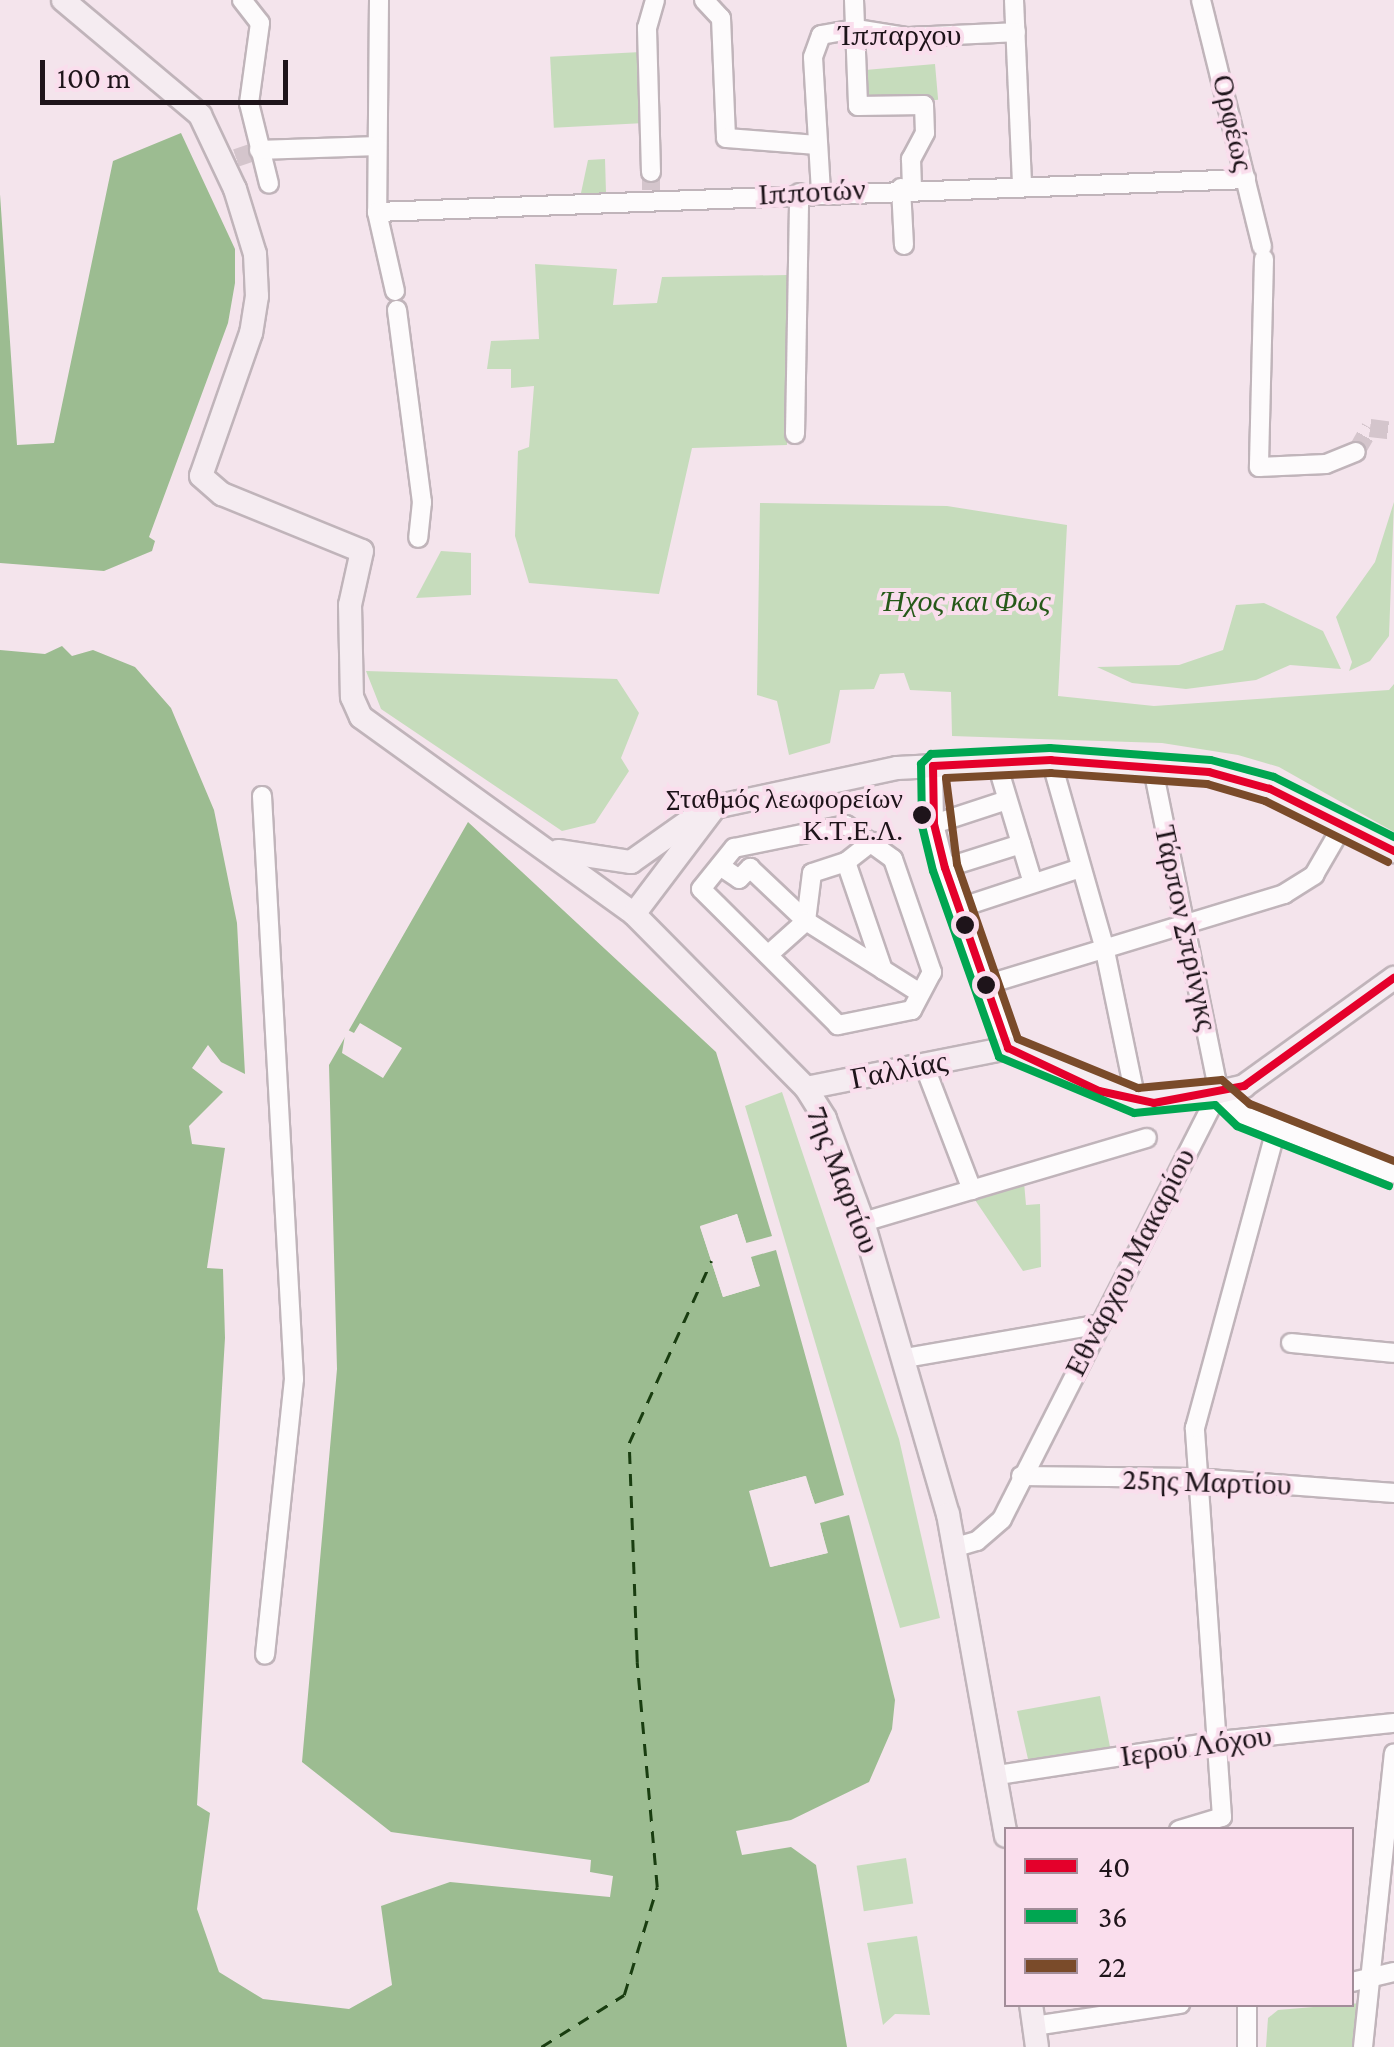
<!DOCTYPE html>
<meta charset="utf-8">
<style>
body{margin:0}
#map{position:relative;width:1394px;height:2047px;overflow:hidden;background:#f4e4ec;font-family:"Crimson Pro",serif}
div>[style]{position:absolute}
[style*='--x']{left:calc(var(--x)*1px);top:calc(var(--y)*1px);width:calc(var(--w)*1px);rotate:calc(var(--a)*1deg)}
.green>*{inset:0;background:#c6dcbc;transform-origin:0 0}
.water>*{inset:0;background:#9cbc91}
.pier>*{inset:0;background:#f4e4ec}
.ferry>*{height:2.5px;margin-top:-1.25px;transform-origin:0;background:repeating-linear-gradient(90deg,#193d10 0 12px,transparent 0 22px)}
.minor-tunnel>*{height:18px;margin-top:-9px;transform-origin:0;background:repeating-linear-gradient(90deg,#d4c5cc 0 18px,transparent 0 27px)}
.roads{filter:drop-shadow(2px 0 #c0b4ba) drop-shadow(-2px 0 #c0b4ba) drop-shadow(0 2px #c0b4ba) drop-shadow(0 -2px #c0b4ba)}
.minor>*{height:18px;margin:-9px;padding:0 9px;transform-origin:9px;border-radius:9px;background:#fdfbfc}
.major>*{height:22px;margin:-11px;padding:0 11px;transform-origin:11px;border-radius:11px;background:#f5ecf1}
.bus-1>*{height:8px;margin:-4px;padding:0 4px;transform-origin:4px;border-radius:4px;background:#e4002b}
.bus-2>*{height:8px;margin:-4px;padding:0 4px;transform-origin:4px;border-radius:4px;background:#00a651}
.bus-3>*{height:8px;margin:-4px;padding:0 4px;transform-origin:4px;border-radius:4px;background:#7a4b2a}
.dots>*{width:28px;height:28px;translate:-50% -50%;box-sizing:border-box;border:5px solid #fadeed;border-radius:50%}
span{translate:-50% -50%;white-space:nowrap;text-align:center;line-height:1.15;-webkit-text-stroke:8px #fadeed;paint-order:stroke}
.bus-label{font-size:28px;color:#1e141a}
.right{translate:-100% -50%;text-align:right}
.street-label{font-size:30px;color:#1e141a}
.park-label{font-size:30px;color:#265919;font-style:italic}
.legend{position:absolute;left:1004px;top:1827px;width:350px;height:180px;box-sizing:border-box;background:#fadeed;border:2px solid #a28d99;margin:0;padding:12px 18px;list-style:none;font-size:30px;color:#1e141a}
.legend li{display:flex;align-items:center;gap:20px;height:50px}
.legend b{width:50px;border:2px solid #a28d99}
.scale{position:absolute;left:40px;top:60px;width:248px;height:45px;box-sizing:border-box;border:5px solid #1e141a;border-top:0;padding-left:12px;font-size:30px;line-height:35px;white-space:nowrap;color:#1e141a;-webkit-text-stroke:8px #fadeed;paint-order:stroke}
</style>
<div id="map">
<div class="green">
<div style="left:641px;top:52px;width:71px;height:91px;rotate:87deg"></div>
<div style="left:935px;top:64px;width:36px;height:76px;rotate:85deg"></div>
<div style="clip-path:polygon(605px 159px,606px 193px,581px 193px,588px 160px)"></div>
<div style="clip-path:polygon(535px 264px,617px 269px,613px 305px,657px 303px,662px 277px,787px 275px,787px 445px,692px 448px,659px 594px,529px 583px,515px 536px,518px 451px,529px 447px,534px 386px,511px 388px,511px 369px,487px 369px,491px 341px,539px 339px)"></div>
<div style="clip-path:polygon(1394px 502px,1389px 636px,1370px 661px,1349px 671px,1352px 662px,1336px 617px,1375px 562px)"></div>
<div style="clip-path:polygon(760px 503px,947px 506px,1067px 525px,1058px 696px,1154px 706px,1389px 690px,1394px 684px,1394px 832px,1279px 767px,1238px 755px,1162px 743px,952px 736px,951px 692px,910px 690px,904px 673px,880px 674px,874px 689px,840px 690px,830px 743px,789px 755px,777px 701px,757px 695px)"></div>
<div style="clip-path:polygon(441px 551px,471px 553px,471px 595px,416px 598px)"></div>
<div style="clip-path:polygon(1264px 603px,1323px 631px,1341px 669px,1290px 665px,1256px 680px,1186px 689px,1132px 683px,1097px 667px,1179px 665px,1223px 650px,1236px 605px)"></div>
<div style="clip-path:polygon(366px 671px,617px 679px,639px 713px,621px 758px,629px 771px,595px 823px,562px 831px,381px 709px)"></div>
<div style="clip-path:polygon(782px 1092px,899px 1439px,940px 1618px,900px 1628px,745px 1106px)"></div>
<div style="clip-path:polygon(1024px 1182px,1026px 1205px,1040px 1204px,1041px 1267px,1023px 1271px,973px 1197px)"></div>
<div style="clip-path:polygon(1100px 1696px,1112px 1757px,1040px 1767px,1028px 1759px,1017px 1711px)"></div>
<div style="left:906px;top:1858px;width:46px;height:50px;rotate:81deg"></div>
<div style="clip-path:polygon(917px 1936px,930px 2015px,895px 2014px,883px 2025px,867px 1943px)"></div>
<div style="clip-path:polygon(1361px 2003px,1357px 2047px,1266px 2047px,1268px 2018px,1278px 2010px)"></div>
</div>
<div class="water">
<div style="clip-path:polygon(181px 133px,235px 249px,235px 283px,228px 323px,149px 537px,155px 541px,152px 551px,104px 571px,0 563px,0 194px,17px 445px,54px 443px,113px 161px)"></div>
<div style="clip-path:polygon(62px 646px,72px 656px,93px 650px,135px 667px,171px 708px,214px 810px,237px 923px,245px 1074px,221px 1062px,208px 1045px,192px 1068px,223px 1092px,189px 1126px,192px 1144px,225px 1148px,207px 1268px,223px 1269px,225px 1338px,197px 1805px,210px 1813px,197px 1909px,219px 1972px,263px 1999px,349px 2009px,392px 1985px,381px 1906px,450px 1882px,610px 1897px,613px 1876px,590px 1872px,591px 1860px,391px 1832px,302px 1762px,337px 1369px,329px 1065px,468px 822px,716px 1052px,772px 1236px,746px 1243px,737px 1214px,700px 1227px,723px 1297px,759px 1286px,751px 1257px,776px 1250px,844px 1495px,815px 1504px,805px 1476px,750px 1491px,771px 1567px,827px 1553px,820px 1523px,849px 1515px,895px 1700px,892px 1729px,869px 1782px,791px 1820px,736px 1831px,742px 1855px,791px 1847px,816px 1865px,847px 2047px,0 2047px,0 650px,45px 654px)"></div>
</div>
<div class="pier">
<div style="clip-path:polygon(360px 1023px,402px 1048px,383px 1078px,342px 1053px,346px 1029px,354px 1033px)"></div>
<div style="clip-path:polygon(737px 1214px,748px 1248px,734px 1220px,706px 1229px,726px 1291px,753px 1283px,749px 1252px,760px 1286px,723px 1297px,700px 1226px)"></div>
<div style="clip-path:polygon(806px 1476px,816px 1509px,802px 1482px,755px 1494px,774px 1561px,821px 1550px,818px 1518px,828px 1553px,770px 1567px,749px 1491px)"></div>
</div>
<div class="ferry">
<div style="--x:541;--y:2047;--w:98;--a:-32.1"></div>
<div style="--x:624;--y:1995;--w:113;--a:-73"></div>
<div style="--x:657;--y:1887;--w:226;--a:-95.1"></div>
<div style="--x:637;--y:1662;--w:219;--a:-92.1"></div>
<div style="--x:629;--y:1443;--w:200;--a:-65.7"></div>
</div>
<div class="minor-tunnel">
<div style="--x:236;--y:158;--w:24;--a:-19"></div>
<div style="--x:651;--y:172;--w:18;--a:90"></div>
<div style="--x:1356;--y:452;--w:28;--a:-60"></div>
<div style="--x:1370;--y:428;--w:24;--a:7"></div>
</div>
<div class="roads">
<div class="minor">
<div style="--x:242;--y:0;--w:29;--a:52"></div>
<div style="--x:260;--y:23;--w:81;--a:97.8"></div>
<div style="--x:249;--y:103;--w:83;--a:76.1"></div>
<div style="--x:379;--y:0;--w:212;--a:90.5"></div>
<div style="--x:377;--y:212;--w:81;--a:77.2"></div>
<div style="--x:704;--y:0;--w:25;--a:47"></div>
<div style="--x:721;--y:18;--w:120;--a:87.6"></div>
<div style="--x:726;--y:138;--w:92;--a:4.4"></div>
<div style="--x:854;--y:0;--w:106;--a:87.8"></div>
<div style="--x:858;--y:106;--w:66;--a:-0.9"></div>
<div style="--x:924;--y:105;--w:28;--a:88"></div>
<div style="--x:925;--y:133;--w:30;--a:118"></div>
<div style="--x:911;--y:159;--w:28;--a:88"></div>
<div style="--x:1014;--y:0;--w:183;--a:87.5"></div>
<div style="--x:1201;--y:0;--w:254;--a:76.1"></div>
<div style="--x:259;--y:150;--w:118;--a:-1.9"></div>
<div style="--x:651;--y:172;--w:144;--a:-91.6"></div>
<div style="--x:647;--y:28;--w:29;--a:-74"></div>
<div style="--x:901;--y:188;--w:57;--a:87"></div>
<div style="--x:821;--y:192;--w:135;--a:-93.4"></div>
<div style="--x:813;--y:57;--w:23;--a:-70"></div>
<div style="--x:821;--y:35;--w:36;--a:-10"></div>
<div style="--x:856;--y:29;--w:52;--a:8.9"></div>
<div style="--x:907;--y:37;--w:109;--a:-2.6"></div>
<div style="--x:377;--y:212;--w:870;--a:-2.17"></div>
<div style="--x:1264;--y:259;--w:208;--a:91.4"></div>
<div style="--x:1259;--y:467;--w:67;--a:-2.6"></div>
<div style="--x:1326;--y:464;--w:32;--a:-22"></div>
<div style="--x:397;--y:310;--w:194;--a:82.6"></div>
<div style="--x:422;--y:502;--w:36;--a:96"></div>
<div style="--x:795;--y:434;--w:241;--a:-89"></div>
<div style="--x:1051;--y:760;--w:193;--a:74.1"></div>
<div style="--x:1104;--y:946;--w:158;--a:78.3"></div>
<div style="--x:997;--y:764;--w:124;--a:73.2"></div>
<div style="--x:1152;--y:764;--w:335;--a:78.5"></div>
<div style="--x:933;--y:766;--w:58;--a:89"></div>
<div style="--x:934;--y:824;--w:45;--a:76"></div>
<div style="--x:945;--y:868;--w:191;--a:70.7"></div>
<div style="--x:262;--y:796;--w:584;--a:86.86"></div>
<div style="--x:294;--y:1379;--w:277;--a:96"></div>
<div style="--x:934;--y:824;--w:77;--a:-18.2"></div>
<div style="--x:846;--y:825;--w:58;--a:35.9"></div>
<div style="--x:893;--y:859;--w:120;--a:71"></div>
<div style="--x:932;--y:972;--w:43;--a:117.8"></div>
<div style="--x:912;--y:1010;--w:76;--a:168.5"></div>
<div style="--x:838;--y:1025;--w:193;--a:-135.2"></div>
<div style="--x:701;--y:889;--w:53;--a:-51.2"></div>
<div style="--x:734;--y:848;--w:114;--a:-11.6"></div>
<div style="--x:846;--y:862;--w:114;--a:71.1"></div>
<div style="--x:720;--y:866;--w:23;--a:34"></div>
<div style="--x:739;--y:879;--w:16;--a:-45"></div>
<div style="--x:750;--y:868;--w:77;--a:43.4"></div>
<div style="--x:945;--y:868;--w:80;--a:-17.5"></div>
<div style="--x:959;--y:908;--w:128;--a:-18.2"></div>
<div style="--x:806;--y:921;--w:48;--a:-82.9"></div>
<div style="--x:812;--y:873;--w:36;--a:-18"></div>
<div style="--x:846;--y:862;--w:33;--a:-38"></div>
<div style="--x:768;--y:955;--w:51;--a:-41.8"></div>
<div style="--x:806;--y:921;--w:135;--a:32.3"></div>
<div style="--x:985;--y:985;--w:313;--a:-16.9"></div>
<div style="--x:1284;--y:894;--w:36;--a:-32"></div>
<div style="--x:1314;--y:875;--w:58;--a:-59.9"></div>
<div style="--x:924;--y:1065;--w:134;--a:69"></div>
<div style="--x:1219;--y:1092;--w:33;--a:44"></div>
<div style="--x:1243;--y:1115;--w:162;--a:21.3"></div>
<div style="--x:863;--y:1222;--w:296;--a:-16.5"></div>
<div style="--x:1291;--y:1343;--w:103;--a:5.5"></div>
<div style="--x:905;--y:1358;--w:194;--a:-9.8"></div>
<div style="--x:1021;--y:1476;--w:173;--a:0.7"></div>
<div style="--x:1194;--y:1478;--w:201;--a:4.3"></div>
<div style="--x:956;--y:1547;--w:22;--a:-16"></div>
<div style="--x:977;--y:1541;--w:33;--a:-41"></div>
<div style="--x:1002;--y:1519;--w:479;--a:-63.1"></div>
<div style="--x:998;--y:1775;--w:224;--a:-8.7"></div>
<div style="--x:1219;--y:1741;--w:176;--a:-5.9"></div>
<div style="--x:1179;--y:1830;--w:45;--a:-16.8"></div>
<div style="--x:1222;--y:1817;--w:390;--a:-94"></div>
<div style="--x:1195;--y:1428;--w:312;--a:-74.8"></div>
<div style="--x:1352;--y:1982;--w:43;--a:-13.4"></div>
<div style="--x:1034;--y:2026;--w:148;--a:-8.6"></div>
<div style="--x:1247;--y:2047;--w:43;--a:-90"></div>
<div style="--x:1363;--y:2047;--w:295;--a:-84"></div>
</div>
<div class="major">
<div style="--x:63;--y:0;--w:179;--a:40"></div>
<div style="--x:200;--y:115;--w:82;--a:64.7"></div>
<div style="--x:235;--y:189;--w:68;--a:72.9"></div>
<div style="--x:255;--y:254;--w:42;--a:87.3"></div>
<div style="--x:257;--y:296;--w:37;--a:99"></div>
<div style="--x:251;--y:333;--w:151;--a:109.3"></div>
<div style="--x:201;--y:476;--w:28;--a:41"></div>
<div style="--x:222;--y:494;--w:151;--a:22.2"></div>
<div style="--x:362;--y:551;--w:55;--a:102.5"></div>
<div style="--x:350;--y:605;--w:92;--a:88.8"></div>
<div style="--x:352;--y:697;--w:22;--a:66"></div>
<div style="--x:361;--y:717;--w:337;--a:35.8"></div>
<div style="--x:634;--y:914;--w:245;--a:45.3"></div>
<div style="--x:806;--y:1088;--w:36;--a:58"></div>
<div style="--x:825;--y:1119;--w:110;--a:69.7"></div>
<div style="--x:863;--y:1222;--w:304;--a:73.8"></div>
<div style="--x:948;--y:1514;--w:327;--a:79.8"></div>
<div style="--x:558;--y:851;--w:74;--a:8.6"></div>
<div style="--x:631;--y:862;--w:87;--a:-35.2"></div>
<div style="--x:634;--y:914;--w:134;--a:-52.9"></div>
<div style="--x:715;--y:807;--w:186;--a:-12.1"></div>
<div style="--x:897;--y:768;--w:154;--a:-3"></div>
<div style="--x:1051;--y:760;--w:158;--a:4.3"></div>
<div style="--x:1209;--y:772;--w:63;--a:15.6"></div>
<div style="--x:1270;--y:789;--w:139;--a:26.6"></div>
<div style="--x:806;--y:1088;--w:206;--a:-11.2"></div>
<div style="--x:1008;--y:1048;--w:139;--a:22.5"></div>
<div style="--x:1136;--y:1101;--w:83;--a:-6.2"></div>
<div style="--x:1219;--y:1092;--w:26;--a:-13"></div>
<div style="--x:1244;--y:1086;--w:185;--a:-35.8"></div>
<div style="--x:1031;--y:2004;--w:43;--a:82.1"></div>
</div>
</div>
<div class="bus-1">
<div style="--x:1394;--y:851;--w:139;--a:-153.4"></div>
<div style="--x:1270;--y:789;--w:63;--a:-164.4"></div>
<div style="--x:1209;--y:772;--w:158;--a:-175.7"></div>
<div style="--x:1051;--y:760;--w:118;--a:177.1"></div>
<div style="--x:933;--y:766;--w:58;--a:89"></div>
<div style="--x:934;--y:824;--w:45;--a:76"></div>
<div style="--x:945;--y:868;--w:191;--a:70.7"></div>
<div style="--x:1008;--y:1048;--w:101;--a:25.3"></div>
<div style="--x:1099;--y:1091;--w:56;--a:12.3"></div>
<div style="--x:1154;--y:1103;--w:92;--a:-10.7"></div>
<div style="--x:1244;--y:1086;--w:185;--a:-35.8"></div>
</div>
<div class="bus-2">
<div style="--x:1389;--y:1186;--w:163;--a:-158.5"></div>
<div style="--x:1237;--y:1126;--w:30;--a:-136"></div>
<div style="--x:1215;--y:1105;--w:81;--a:174.4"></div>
<div style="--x:1134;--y:1113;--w:146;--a:-157.5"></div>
<div style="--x:999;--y:1057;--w:197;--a:-109.5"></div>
<div style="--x:933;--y:871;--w:46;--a:-103.7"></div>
<div style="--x:922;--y:826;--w:62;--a:-90.9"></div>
<div style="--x:921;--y:764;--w:14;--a:-45"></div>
<div style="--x:931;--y:754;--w:119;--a:-2.9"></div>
<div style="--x:1050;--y:748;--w:161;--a:4.3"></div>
<div style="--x:1211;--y:760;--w:65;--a:15.1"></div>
<div style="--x:1274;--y:777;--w:134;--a:26.6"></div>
</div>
<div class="bus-3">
<div style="--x:1388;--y:862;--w:137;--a:-153.6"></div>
<div style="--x:1265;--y:801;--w:60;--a:-163.7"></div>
<div style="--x:1207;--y:784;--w:156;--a:-176"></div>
<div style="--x:1051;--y:773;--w:105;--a:177.3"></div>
<div style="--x:946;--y:778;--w:87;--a:82.7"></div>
<div style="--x:957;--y:864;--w:185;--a:70.8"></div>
<div style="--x:1018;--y:1039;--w:130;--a:22.2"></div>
<div style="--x:1138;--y:1088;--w:84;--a:-5.4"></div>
<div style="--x:1222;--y:1080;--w:37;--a:41"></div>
<div style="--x:1250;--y:1104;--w:155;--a:21.6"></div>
</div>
<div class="dots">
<div style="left:922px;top:815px;background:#1e141a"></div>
<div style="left:965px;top:925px;background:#1e141a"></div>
<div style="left:986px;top:985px;background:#1e141a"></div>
</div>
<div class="bus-label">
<span class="right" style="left:903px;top:815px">Σταθμός λεωφορείων<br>Κ.Τ.Ε.Λ.</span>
</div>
<div class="street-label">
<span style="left:900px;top:35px">Ίππαρχου</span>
<span style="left:1233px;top:123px;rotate:77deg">Ορφέως</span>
<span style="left:812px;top:192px;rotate:-3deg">Ιπποτών</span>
<span style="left:1186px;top:928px;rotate:78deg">Τάρπον Σπρίνγκς</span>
<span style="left:899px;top:1070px;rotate:-11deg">Γαλλίας</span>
<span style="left:843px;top:1180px;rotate:69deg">7ης Μαρτίου</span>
<span style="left:1130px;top:1262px;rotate:-63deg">Εθνάρχου Μακαρίου</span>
<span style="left:1207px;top:1482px;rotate:2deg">25ης Μαρτίου</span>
<span style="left:1196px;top:1746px;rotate:-8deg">Ιερού Λόχου</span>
</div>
<div class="park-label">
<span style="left:966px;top:601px">Ήχος και Φως</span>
</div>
<ul class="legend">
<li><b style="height:12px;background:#e4002b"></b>40</li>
<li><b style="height:12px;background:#00a651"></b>36</li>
<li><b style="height:12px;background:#7a4b2a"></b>22</li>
</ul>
<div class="scale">100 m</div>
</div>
